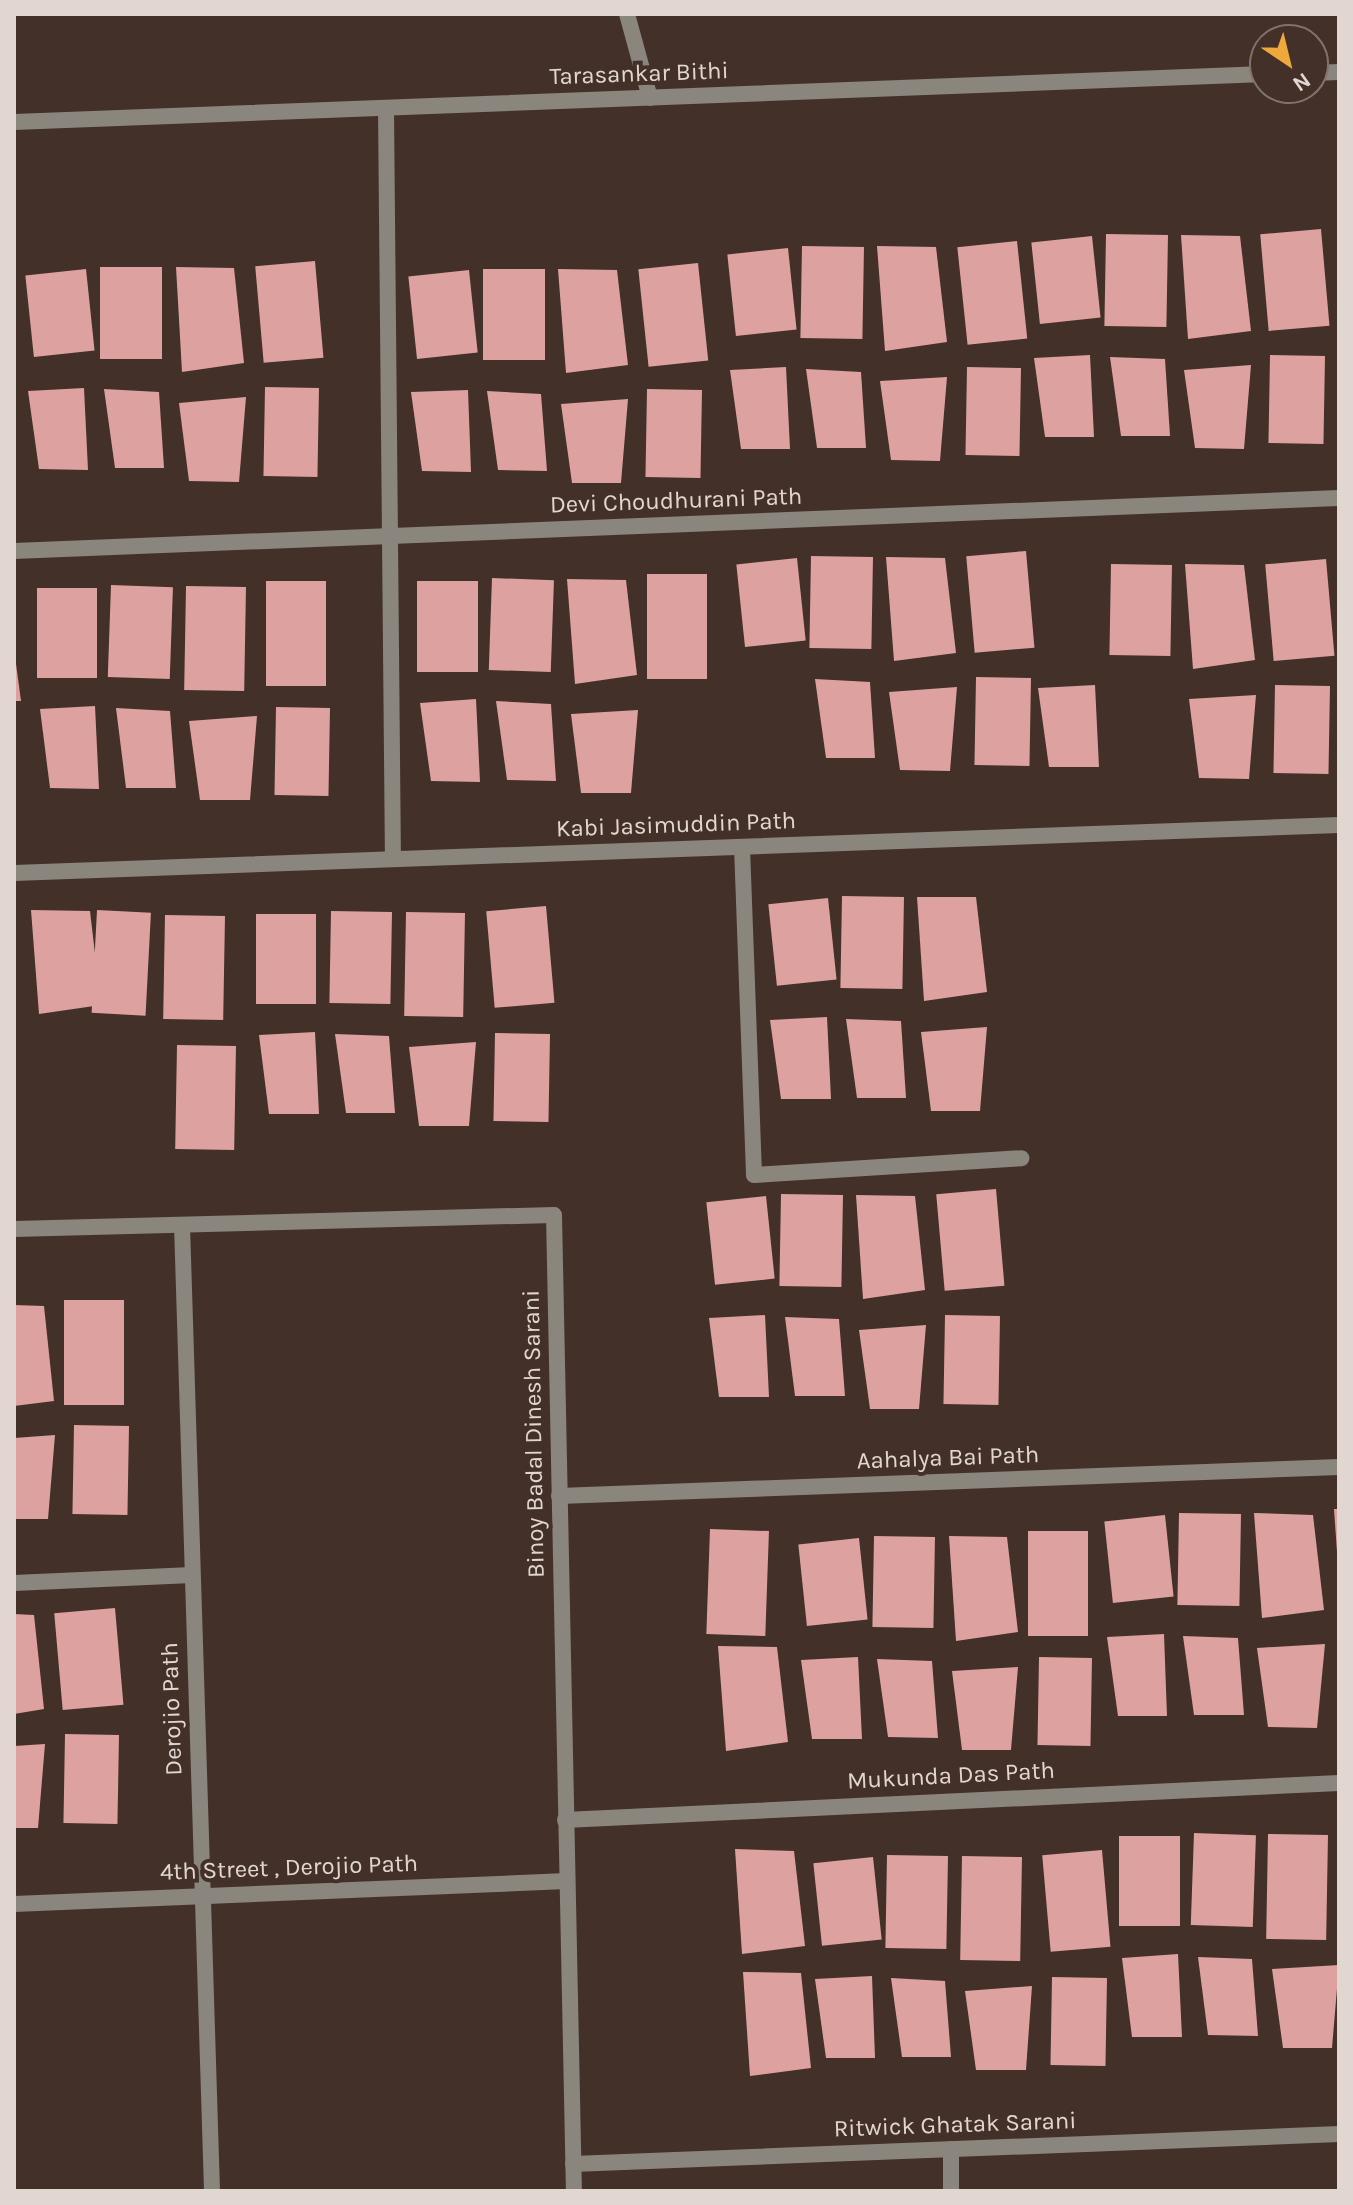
<!DOCTYPE html>
<style>
body{margin:0}
#map{position:relative;width:1353px;height:2205px;overflow:hidden;background:#433029;font-family:Karla,sans-serif}
div>[style]{position:absolute}
[style*='--x']{left:calc(var(--x)*1px);top:calc(var(--y)*1px);width:calc(var(--w)*1px);rotate:calc(var(--a)*1deg)}
.building>*{inset:0;background:#dda19f;transform-origin:0 0}
.street>*{height:16px;margin:-8px;padding:0 8px;transform-origin:8px;border-radius:8px;background:#8a857d}
span{translate:-50% -50%;white-space:nowrap;text-align:center;line-height:1.15;-webkit-text-stroke:8px #433029;paint-order:stroke}
.street-label{font-size:24px;color:#e2d6d1}
.frame{position:absolute;inset:0;border:16px solid #e2d6d1;pointer-events:none}
.north{position:absolute;left:1249px;top:24px;width:80px;height:80px;box-sizing:border-box;background:#433029;border:2px solid #83726c;border-radius:50%;rotate:145deg;font-size:22px;font-weight:700;line-height:32px;text-align:center;color:#e2d6d1}
.north::after{content:'';display:block;margin:auto;width:28px;height:36px;background:#eea83c;clip-path:polygon(50% 0,100% 100%,50% 72%,0 100%)}
</style>
<div id="map">
<div class="building">
<div style="left:1321px;top:229px;width:97px;height:61px;rotate:85deg"></div>
<div style="left:1106px;top:234px;width:62px;height:92px;rotate:1deg"></div>
<div style="clip-path:polygon(1181px 235px,1240px 236px,1251px 331px,1188px 339px)"></div>
<div style="left:1092px;top:236px;width:82px;height:61px;rotate:84deg"></div>
<div style="left:1017px;top:241px;width:98px;height:60px;rotate:84deg"></div>
<div style="left:802px;top:246px;width:62px;height:92px;rotate:1deg"></div>
<div style="clip-path:polygon(877px 246px,936px 247px,947px 342px,885px 351px)"></div>
<div style="left:788px;top:248px;width:82px;height:61px;rotate:84deg"></div>
<div style="left:315px;top:261px;width:97px;height:60px;rotate:85deg"></div>
<div style="left:698px;top:263px;width:98px;height:60px;rotate:84deg"></div>
<div style="left:100px;top:267px;width:62px;height:92px"></div>
<div style="clip-path:polygon(176px 267px,234px 268px,244px 363px,182px 372px)"></div>
<div style="left:86px;top:269px;width:82px;height:61px;rotate:84deg"></div>
<div style="left:483px;top:269px;width:62px;height:91px"></div>
<div style="clip-path:polygon(558px 269px,617px 270px,628px 365px,566px 373px)"></div>
<div style="left:469px;top:270px;width:83px;height:61px;rotate:84deg"></div>
<div style="clip-path:polygon(1090px 355px,1094px 437px,1045px 437px,1034px 358px)"></div>
<div style="left:1325px;top:356px;width:88px;height:55px;rotate:91deg"></div>
<div style="clip-path:polygon(1110px 357px,1165px 359px,1170px 436px,1121px 436px)"></div>
<div style="clip-path:polygon(1251px 365px,1244px 449px,1195px 448px,1184px 370px)"></div>
<div style="clip-path:polygon(786px 367px,790px 449px,741px 449px,730px 370px)"></div>
<div style="left:1021px;top:368px;width:88px;height:54px;rotate:91deg"></div>
<div style="clip-path:polygon(806px 369px,861px 372px,866px 448px,817px 448px)"></div>
<div style="clip-path:polygon(947px 377px,940px 461px,891px 460px,880px 381px)"></div>
<div style="clip-path:polygon(84px 388px,88px 470px,39px 469px,28px 391px)"></div>
<div style="left:319px;top:388px;width:89px;height:54px;rotate:91deg"></div>
<div style="clip-path:polygon(104px 389px,159px 392px,164px 468px,115px 468px)"></div>
<div style="clip-path:polygon(468px 390px,471px 472px,422px 471px,411px 392px)"></div>
<div style="left:702px;top:390px;width:88px;height:55px;rotate:91deg"></div>
<div style="clip-path:polygon(487px 391px,541px 394px,547px 471px,498px 470px)"></div>
<div style="clip-path:polygon(246px 397px,239px 482px,189px 481px,179px 403px)"></div>
<div style="clip-path:polygon(628px 399px,621px 483px,572px 483px,561px 404px)"></div>
<div style="left:1026px;top:551px;width:97px;height:60px;rotate:85deg"></div>
<div style="left:811px;top:556px;width:62px;height:92px;rotate:1deg"></div>
<div style="clip-path:polygon(886px 557px,945px 558px,956px 653px,894px 661px)"></div>
<div style="left:797px;top:558px;width:83px;height:61px;rotate:84deg"></div>
<div style="left:1326px;top:559px;width:97px;height:61px;rotate:85deg"></div>
<div style="left:1111px;top:564px;width:61px;height:91px;rotate:1deg"></div>
<div style="clip-path:polygon(1185px 564px,1244px 565px,1255px 660px,1193px 669px)"></div>
<div style="left:647px;top:574px;width:60px;height:105px"></div>
<div style="left:492px;top:578px;width:62px;height:92px;rotate:2deg"></div>
<div style="clip-path:polygon(567px 579px,626px 580px,637px 675px,575px 684px)"></div>
<div style="left:266px;top:581px;width:60px;height:105px"></div>
<div style="left:417px;top:581px;width:61px;height:91px"></div>
<div style="left:111px;top:585px;width:62px;height:92px;rotate:2deg"></div>
<div style="left:186px;top:586px;width:60px;height:104px;rotate:1deg"></div>
<div style="left:37px;top:588px;width:60px;height:90px"></div>
<div style="clip-path:polygon(14px 649px,21px 701px,14px 701px)"></div>
<div style="left:1031px;top:678px;width:88px;height:55px;rotate:91deg"></div>
<div style="clip-path:polygon(815px 679px,870px 682px,875px 758px,826px 758px)"></div>
<div style="clip-path:polygon(1095px 685px,1099px 767px,1049px 767px,1038px 688px)"></div>
<div style="left:1330px;top:686px;width:88px;height:55px;rotate:91deg"></div>
<div style="clip-path:polygon(957px 687px,950px 771px,900px 770px,889px 692px)"></div>
<div style="clip-path:polygon(1256px 695px,1249px 779px,1199px 778px,1189px 699px)"></div>
<div style="clip-path:polygon(476px 699px,480px 782px,431px 781px,420px 703px)"></div>
<div style="clip-path:polygon(496px 701px,551px 704px,556px 781px,507px 780px)"></div>
<div style="clip-path:polygon(95px 706px,99px 789px,50px 788px,40px 709px)"></div>
<div style="clip-path:polygon(116px 708px,170px 711px,176px 788px,126px 788px)"></div>
<div style="left:330px;top:708px;width:88px;height:54px;rotate:91deg"></div>
<div style="clip-path:polygon(638px 710px,631px 793px,581px 793px,571px 714px)"></div>
<div style="clip-path:polygon(257px 716px,250px 800px,200px 800px,189px 721px)"></div>
<div style="left:842px;top:896px;width:62px;height:92px;rotate:1deg"></div>
<div style="clip-path:polygon(917px 897px,976px 897px,987px 992px,924px 1001px)"></div>
<div style="left:828px;top:898px;width:82px;height:60px;rotate:84deg"></div>
<div style="left:546px;top:906px;width:97px;height:60px;rotate:85deg"></div>
<div style="clip-path:polygon(31px 910px,90px 911px,101px 1005px,39px 1014px)"></div>
<div style="left:97px;top:910px;width:54px;height:103px;rotate:3deg"></div>
<div style="left:331px;top:911px;width:61px;height:92px;rotate:1deg"></div>
<div style="left:406px;top:912px;width:59px;height:104px;rotate:1deg"></div>
<div style="left:256px;top:914px;width:60px;height:90px"></div>
<div style="left:165px;top:915px;width:60px;height:104px;rotate:1deg"></div>
<div style="clip-path:polygon(827px 1017px,831px 1099px,781px 1099px,770px 1020px)"></div>
<div style="clip-path:polygon(846px 1019px,901px 1021px,906px 1098px,857px 1098px)"></div>
<div style="clip-path:polygon(987px 1027px,980px 1111px,931px 1111px,921px 1032px)"></div>
<div style="clip-path:polygon(315px 1032px,319px 1114px,269px 1114px,259px 1035px)"></div>
<div style="clip-path:polygon(335px 1034px,389px 1036px,395px 1113px,346px 1113px)"></div>
<div style="left:550px;top:1034px;width:88px;height:55px;rotate:91deg"></div>
<div style="clip-path:polygon(476px 1042px,469px 1126px,419px 1126px,409px 1047px)"></div>
<div style="left:177px;top:1045px;width:59px;height:104px;rotate:1deg"></div>
<div style="left:996px;top:1189px;width:97px;height:60px;rotate:85deg"></div>
<div style="left:781px;top:1194px;width:62px;height:92px;rotate:1deg"></div>
<div style="clip-path:polygon(856px 1195px,915px 1196px,925px 1290px,863px 1299px)"></div>
<div style="left:766px;top:1196px;width:83px;height:60px;rotate:84deg"></div>
<div style="left:64px;top:1300px;width:60px;height:105px"></div>
<div style="clip-path:polygon(14px 1305px,44px 1306px,54px 1401px,14px 1406px)"></div>
<div style="clip-path:polygon(765px 1315px,769px 1397px,719px 1397px,709px 1318px)"></div>
<div style="left:1000px;top:1316px;width:89px;height:55px;rotate:91deg"></div>
<div style="clip-path:polygon(785px 1317px,839px 1319px,845px 1396px,795px 1396px)"></div>
<div style="clip-path:polygon(926px 1325px,919px 1409px,870px 1409px,859px 1330px)"></div>
<div style="left:129px;top:1426px;width:89px;height:55px;rotate:91deg"></div>
<div style="clip-path:polygon(55px 1435px,48px 1519px,14px 1519px,14px 1438px)"></div>
<div style="clip-path:polygon(1334px 1509px,1339px 1509px,1339px 1552px,1337px 1552px)"></div>
<div style="left:1179px;top:1513px;width:62px;height:92px;rotate:1deg"></div>
<div style="clip-path:polygon(1254px 1513px,1313px 1515px,1324px 1610px,1262px 1618px)"></div>
<div style="left:1165px;top:1515px;width:82px;height:61px;rotate:84deg"></div>
<div style="left:710px;top:1529px;width:59px;height:105px;rotate:2deg"></div>
<div style="left:1028px;top:1531px;width:60px;height:105px"></div>
<div style="left:874px;top:1536px;width:61px;height:91px;rotate:1deg"></div>
<div style="clip-path:polygon(949px 1536px,1007px 1537px,1018px 1632px,956px 1641px)"></div>
<div style="left:859px;top:1538px;width:82px;height:61px;rotate:84deg"></div>
<div style="left:115px;top:1608px;width:97px;height:61px;rotate:85deg"></div>
<div style="clip-path:polygon(14px 1614px,34px 1615px,44px 1709px,14px 1714px)"></div>
<div style="clip-path:polygon(1164px 1634px,1167px 1716px,1118px 1716px,1107px 1637px)"></div>
<div style="clip-path:polygon(1183px 1636px,1238px 1638px,1244px 1715px,1194px 1715px)"></div>
<div style="clip-path:polygon(1325px 1644px,1317px 1728px,1268px 1727px,1257px 1648px)"></div>
<div style="clip-path:polygon(718px 1646px,777px 1647px,788px 1742px,726px 1751px)"></div>
<div style="clip-path:polygon(858px 1657px,862px 1739px,812px 1739px,801px 1660px)"></div>
<div style="left:1092px;top:1658px;width:88px;height:53px;rotate:91deg"></div>
<div style="clip-path:polygon(877px 1659px,932px 1661px,938px 1738px,888px 1737px)"></div>
<div style="clip-path:polygon(1018px 1667px,1011px 1750px,962px 1750px,952px 1671px)"></div>
<div style="left:119px;top:1735px;width:89px;height:54px;rotate:91deg"></div>
<div style="clip-path:polygon(45px 1744px,38px 1828px,14px 1828px,14px 1746px)"></div>
<div style="left:1194px;top:1833px;width:62px;height:92px;rotate:2deg"></div>
<div style="left:1268px;top:1834px;width:60px;height:105px;rotate:1deg"></div>
<div style="left:1119px;top:1836px;width:61px;height:90px"></div>
<div style="clip-path:polygon(735px 1849px,794px 1851px,805px 1946px,742px 1954px)"></div>
<div style="left:1102px;top:1850px;width:97px;height:60px;rotate:85deg"></div>
<div style="left:887px;top:1855px;width:61px;height:93px;rotate:1deg"></div>
<div style="left:962px;top:1856px;width:60px;height:104px;rotate:1deg"></div>
<div style="left:873px;top:1857px;width:83px;height:60px;rotate:84deg"></div>
<div style="clip-path:polygon(1178px 1954px,1182px 2037px,1132px 2037px,1122px 1958px)"></div>
<div style="clip-path:polygon(1198px 1957px,1252px 1959px,1258px 2036px,1208px 2035px)"></div>
<div style="clip-path:polygon(1339px 1965px,1332px 2048px,1283px 2048px,1272px 1969px)"></div>
<div style="clip-path:polygon(743px 1972px,801px 1973px,811px 2068px,750px 2076px)"></div>
<div style="clip-path:polygon(872px 1976px,875px 2058px,826px 2058px,815px 1979px)"></div>
<div style="clip-path:polygon(891px 1978px,945px 1981px,951px 2057px,902px 2057px)"></div>
<div style="left:1107px;top:1978px;width:88px;height:55px;rotate:91deg"></div>
<div style="clip-path:polygon(1032px 1986px,1026px 2070px,976px 2070px,965px 1991px)"></div>
</div>
<div class="street">
<div style="--x:627;--y:14;--w:87;--a:74.7"></div>
<div style="--x:1313;--y:73;--w:26;--a:-2"></div>
<div style="--x:386;--y:108;--w:751;--a:89.47"></div>
<div style="--x:14;--y:122;--w:1252;--a:-2.2"></div>
<div style="--x:14;--y:551;--w:1326;--a:-2.29"></div>
<div style="--x:742;--y:847;--w:328;--a:87.9"></div>
<div style="--x:754;--y:1175;--w:268;--a:-3.6"></div>
<div style="--x:14;--y:873;--w:1326;--a:-2.07"></div>
<div style="--x:182;--y:1225;--w:966;--a:88.22"></div>
<div style="--x:14;--y:1229;--w:540;--a:-1.49"></div>
<div style="--x:554;--y:1215;--w:976;--a:88.83"></div>
<div style="--x:559;--y:1496;--w:781;--a:-2.13"></div>
<div style="--x:14;--y:1583;--w:178;--a:-2.6"></div>
<div style="--x:565;--y:1820;--w:775;--a:-2.74"></div>
<div style="--x:14;--y:1904;--w:553;--a:-2.38"></div>
<div style="--x:951;--y:2149;--w:42;--a:90"></div>
<div style="--x:573;--y:2164;--w:767;--a:-2.24"></div>
</div>
<div class="street-label">
<span style="left:639px;top:74px;rotate:-2deg">Tarasankar Bithi</span>
<span style="left:676px;top:501px;rotate:-2deg">Devi Choudhurani Path</span>
<span style="left:676px;top:825px;rotate:-2deg">Kabi Jasimuddin Path</span>
<span style="left:534px;top:1434px;rotate:-91deg">Binoy Badal Dinesh Sarani</span>
<span style="left:948px;top:1458px;rotate:-2deg">Aahalya Bai Path</span>
<span style="left:172px;top:1709px;rotate:-92deg">Derojio Path</span>
<span style="left:951px;top:1776px;rotate:-3deg">Mukunda Das Path</span>
<span style="left:289px;top:1868px;rotate:-2deg">4th Street , Derojio Path</span>
<span style="left:955px;top:2125px;rotate:-2deg">Ritwick Ghatak Sarani</span>
</div>
<div class="frame"></div>
<div class="north">N</div>
</div>
